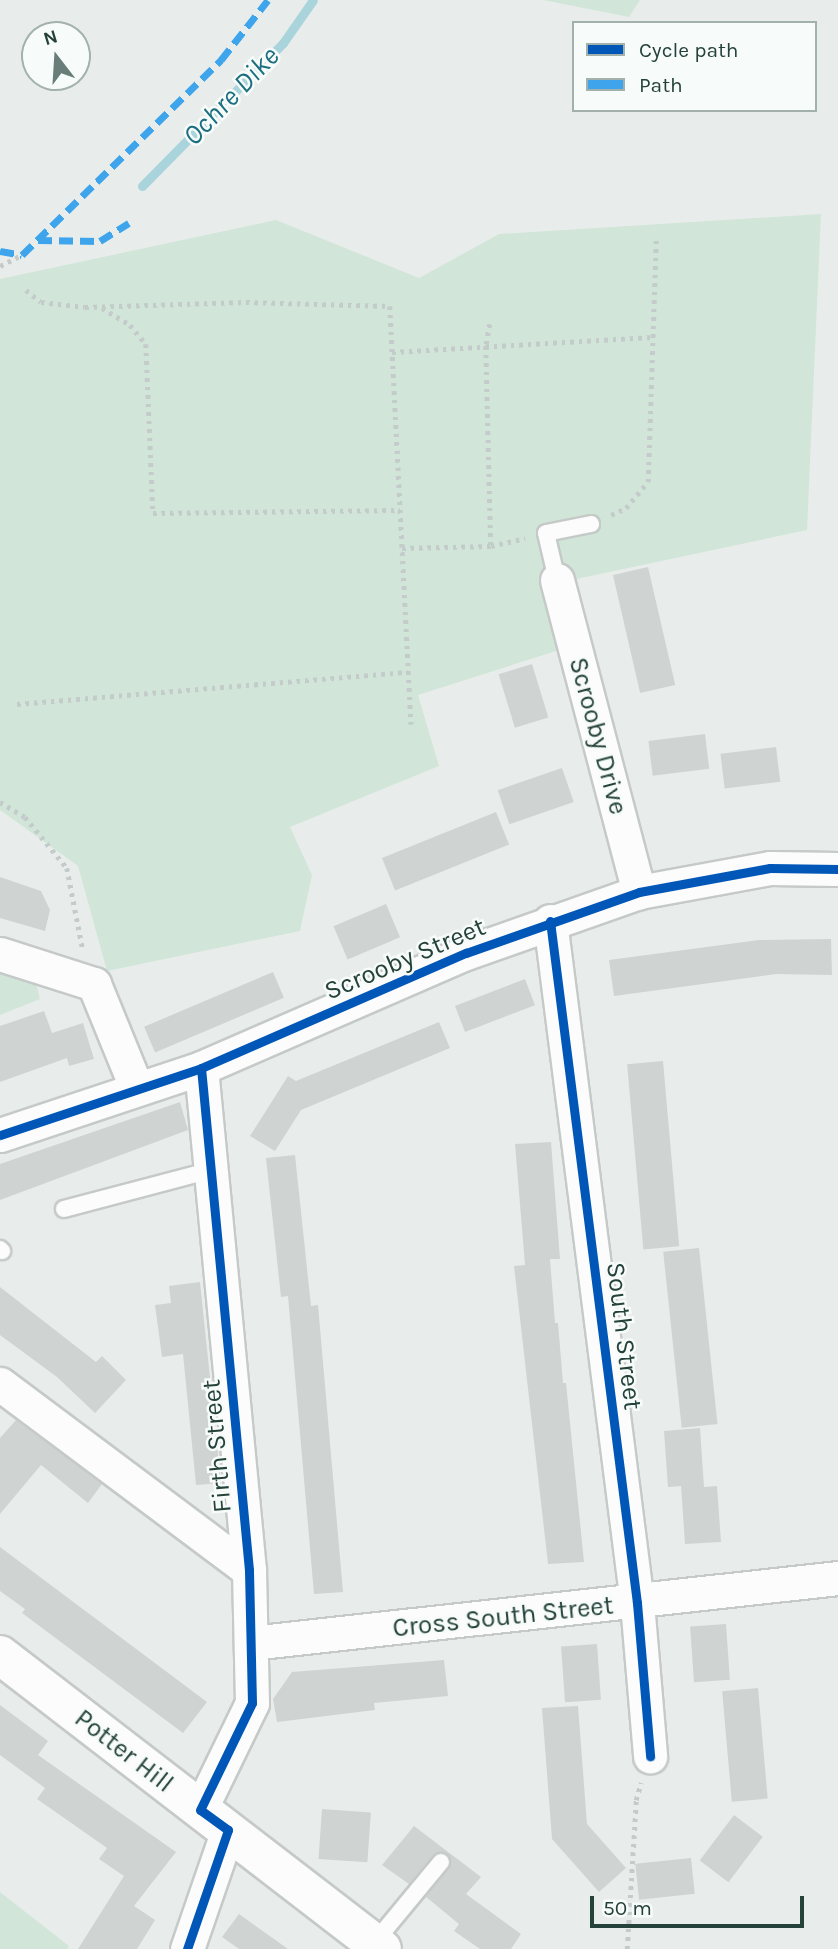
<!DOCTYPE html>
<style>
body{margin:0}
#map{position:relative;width:838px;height:1949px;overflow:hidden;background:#e8edeb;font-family:Karla,sans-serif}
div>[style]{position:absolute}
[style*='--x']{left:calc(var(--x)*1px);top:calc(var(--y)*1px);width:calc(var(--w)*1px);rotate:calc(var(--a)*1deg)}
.green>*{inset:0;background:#d1e6d8}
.stream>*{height:9px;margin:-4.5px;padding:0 4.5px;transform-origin:4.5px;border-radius:4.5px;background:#a9d4db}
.building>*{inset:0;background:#cfd4d2;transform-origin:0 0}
.path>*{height:4.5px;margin-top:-2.25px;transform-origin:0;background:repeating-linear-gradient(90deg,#c3ccca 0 3.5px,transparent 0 8.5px)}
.roads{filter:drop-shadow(2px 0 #c5cac8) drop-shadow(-2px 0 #c5cac8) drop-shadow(0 2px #c5cac8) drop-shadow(0 -2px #c5cac8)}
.service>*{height:16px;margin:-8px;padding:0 8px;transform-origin:8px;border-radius:8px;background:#fcfcfc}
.minor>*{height:33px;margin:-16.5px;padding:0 16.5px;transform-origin:16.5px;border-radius:16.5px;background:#fcfcfc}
.secondary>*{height:38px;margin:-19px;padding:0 19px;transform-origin:19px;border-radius:19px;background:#fcfcfc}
.quiet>*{height:7px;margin-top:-3.5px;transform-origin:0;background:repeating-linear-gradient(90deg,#3ea4ec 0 14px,transparent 0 21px)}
.cycleway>*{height:9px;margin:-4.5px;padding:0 4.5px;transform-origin:4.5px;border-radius:4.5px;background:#0057b8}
span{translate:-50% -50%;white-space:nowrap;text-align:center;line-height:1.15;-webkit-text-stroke:5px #f7fbf9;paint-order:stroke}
.street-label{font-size:26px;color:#24423a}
.water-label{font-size:28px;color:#1c6f80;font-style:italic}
.legend{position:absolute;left:572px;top:21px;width:245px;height:91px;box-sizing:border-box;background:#f7fbf9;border:2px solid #a3b1ad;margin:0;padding:9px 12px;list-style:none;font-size:21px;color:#24423a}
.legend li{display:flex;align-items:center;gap:14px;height:35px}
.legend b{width:35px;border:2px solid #a3b1ad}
.north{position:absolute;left:21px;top:21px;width:70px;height:70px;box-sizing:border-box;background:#f7fbf9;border:2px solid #a3b1ad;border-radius:50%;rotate:343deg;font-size:19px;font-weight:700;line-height:28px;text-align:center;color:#24423a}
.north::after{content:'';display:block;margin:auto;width:24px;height:32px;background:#697e78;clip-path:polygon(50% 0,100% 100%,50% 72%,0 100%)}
.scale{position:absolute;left:590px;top:1896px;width:214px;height:32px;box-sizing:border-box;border:4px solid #24423a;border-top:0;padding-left:9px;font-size:21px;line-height:24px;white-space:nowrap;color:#24423a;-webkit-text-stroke:5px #f7fbf9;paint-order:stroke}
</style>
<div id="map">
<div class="green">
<div style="clip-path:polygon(543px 0,640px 0,629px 17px)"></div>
<div style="clip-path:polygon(821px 214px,807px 530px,567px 581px,556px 651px,418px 695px,439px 766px,290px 827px,312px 875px,300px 931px,107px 971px,78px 866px,0 810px,0 279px,276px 220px,419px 278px,499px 234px)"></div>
<div style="clip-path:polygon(0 968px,35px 979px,40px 999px,0 1015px)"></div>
<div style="clip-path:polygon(0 1892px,69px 1946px,67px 1949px,0 1949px)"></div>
</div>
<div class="stream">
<div style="--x:142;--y:186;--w:201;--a:-45.4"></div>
<div style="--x:283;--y:43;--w:52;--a:-55.1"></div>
</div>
<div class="building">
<div style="left:648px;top:567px;width:121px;height:36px;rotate:77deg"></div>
<div style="left:532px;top:664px;width:56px;height:35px;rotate:73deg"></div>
<div style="left:705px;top:734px;width:35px;height:57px;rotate:83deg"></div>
<div style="left:776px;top:747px;width:35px;height:56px;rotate:83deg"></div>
<div style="left:562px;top:768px;width:36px;height:68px;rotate:71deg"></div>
<div style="left:496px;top:812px;width:35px;height:123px;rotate:68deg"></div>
<div style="clip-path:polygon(0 877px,41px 891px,50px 910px,45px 931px,0 918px)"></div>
<div style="left:386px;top:904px;width:36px;height:57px;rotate:67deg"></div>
<div style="clip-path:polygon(831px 939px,832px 975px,776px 974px,614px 996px,609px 960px,759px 940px)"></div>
<div style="left:273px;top:972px;width:28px;height:140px;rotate:67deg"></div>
<div style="left:525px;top:979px;width:28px;height:75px;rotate:69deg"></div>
<div style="clip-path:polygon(44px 1011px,52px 1033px,83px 1023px,94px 1059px,69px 1066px,67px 1058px,0 1082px,0 1026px)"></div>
<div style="clip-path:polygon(439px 1022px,450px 1048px,301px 1110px,275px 1151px,250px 1136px,288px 1076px,296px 1081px)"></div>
<div style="left:663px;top:1061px;width:186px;height:36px;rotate:85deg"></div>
<div style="clip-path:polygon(180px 1102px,188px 1130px,0 1200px,0 1164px)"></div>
<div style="clip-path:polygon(551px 1142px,560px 1259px,550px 1259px,555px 1323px,558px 1323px,563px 1383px,566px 1383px,584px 1562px,548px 1564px,514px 1266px,525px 1265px,515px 1144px)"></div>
<div style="clip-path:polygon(295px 1155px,311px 1306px,318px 1305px,343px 1592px,314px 1594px,288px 1296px,281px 1297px,266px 1158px)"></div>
<div style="left:699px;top:1248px;width:177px;height:36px;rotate:84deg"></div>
<div style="clip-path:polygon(200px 1282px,221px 1483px,196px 1485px,183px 1354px,162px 1357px,155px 1305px,171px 1303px,169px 1286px)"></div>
<div style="clip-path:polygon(0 1287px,96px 1362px,102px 1356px,126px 1380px,95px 1413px,57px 1377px,0 1335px)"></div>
<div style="clip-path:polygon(16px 1420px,102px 1484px,88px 1503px,41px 1465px,0 1514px,0 1438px)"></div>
<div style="clip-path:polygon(700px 1428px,704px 1487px,717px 1486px,721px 1542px,685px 1544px,681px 1486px,668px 1487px,664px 1431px)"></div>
<div style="clip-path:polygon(0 1547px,207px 1702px,183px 1733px,22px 1613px,25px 1609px,0 1591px)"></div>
<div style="left:726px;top:1624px;width:56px;height:36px;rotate:86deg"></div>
<div style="left:597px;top:1644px;width:56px;height:36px;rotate:86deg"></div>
<div style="clip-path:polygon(444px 1660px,448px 1696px,374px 1703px,375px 1710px,277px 1722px,273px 1699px,292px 1672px)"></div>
<div style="left:758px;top:1688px;width:111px;height:36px;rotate:85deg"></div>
<div style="clip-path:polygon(0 1705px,48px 1741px,38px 1755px,176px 1852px,134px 1906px,155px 1920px,137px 1949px,78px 1949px,124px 1876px,99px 1859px,107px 1848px,37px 1799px,45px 1788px,0 1755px)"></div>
<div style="clip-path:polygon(578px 1706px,587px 1824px,626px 1868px,599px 1892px,552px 1839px,542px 1708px)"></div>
<div style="left:322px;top:1809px;width:49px;height:50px;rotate:4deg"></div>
<div style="left:734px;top:1815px;width:36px;height:57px;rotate:37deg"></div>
<div style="clip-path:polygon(414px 1826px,481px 1877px,466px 1894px,521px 1934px,511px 1949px,480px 1949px,454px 1931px,459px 1924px,426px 1897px,449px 1868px,447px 1854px,433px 1855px,409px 1884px,382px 1865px)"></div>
<div style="left:691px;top:1858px;width:36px;height:56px;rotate:84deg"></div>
<div style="clip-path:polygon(239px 1914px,288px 1949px,239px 1949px,222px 1937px)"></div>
</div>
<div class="path">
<div style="--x:0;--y:266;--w:25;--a:-27"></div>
<div style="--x:26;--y:290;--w:19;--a:39"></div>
<div style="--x:41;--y:302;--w:44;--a:6.5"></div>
<div style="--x:85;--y:307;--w:161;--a:-1.8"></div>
<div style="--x:246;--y:302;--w:144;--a:1.6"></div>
<div style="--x:390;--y:306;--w:419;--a:87.1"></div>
<div style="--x:102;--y:308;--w:33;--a:31"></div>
<div style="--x:130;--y:325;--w:25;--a:50"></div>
<div style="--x:146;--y:344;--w:169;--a:87.6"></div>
<div style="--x:153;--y:513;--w:247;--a:-0.7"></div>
<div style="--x:490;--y:324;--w:22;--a:100"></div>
<div style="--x:486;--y:346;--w:200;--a:88.6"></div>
<div style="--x:392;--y:352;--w:261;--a:-3.3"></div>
<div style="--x:611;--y:515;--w:17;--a:-25"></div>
<div style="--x:626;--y:508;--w:34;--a:-50"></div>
<div style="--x:648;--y:482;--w:244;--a:-88.1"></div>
<div style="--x:402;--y:548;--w:89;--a:-1.3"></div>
<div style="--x:491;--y:546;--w:35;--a:-13"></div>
<div style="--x:17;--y:704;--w:392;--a:-4.7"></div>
<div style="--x:0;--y:802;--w:29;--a:31"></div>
<div style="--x:25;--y:817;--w:66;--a:50.5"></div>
<div style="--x:67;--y:868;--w:84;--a:79"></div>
<div style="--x:627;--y:1949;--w:149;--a:-86.5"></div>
<div style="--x:636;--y:1800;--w:18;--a:-74"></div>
</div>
<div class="roads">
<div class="service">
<div style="--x:557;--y:580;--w:48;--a:-103.2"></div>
<div style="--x:546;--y:533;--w:46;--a:-11.3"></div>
<div style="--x:64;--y:1209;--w:153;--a:-14.8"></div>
<div style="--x:0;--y:1249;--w:3;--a:45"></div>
<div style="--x:374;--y:1943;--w:105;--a:-50.4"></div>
</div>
<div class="minor">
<div style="--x:557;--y:580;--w:323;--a:75.3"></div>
<div style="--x:550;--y:921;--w:688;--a:82.73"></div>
<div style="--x:637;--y:1603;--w:154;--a:85.1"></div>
<div style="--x:0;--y:954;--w:99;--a:17.7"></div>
<div style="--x:94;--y:984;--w:111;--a:67.8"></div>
<div style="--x:0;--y:1135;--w:212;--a:-18.4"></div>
<div style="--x:201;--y:1068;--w:289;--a:-23.5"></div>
<div style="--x:466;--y:953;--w:183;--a:-19.4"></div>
<div style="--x:639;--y:892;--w:133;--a:-10.4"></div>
<div style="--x:770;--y:868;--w:68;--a:0.8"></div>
<div style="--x:0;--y:1384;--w:311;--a:36.8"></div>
<div style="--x:251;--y:1643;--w:591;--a:-6.32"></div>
<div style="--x:200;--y:1810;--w:119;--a:-64.1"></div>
<div style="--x:252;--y:1703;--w:133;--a:-91.3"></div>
<div style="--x:249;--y:1570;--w:504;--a:-95.46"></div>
<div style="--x:187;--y:1949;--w:126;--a:-71"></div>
</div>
<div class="secondary">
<div style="--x:0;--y:1655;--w:482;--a:37.6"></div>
</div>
</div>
<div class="quiet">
<div style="--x:38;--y:240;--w:62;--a:0.9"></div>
<div style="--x:100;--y:241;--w:34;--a:-32"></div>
<div style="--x:0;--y:251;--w:22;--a:10"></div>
<div style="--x:22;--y:255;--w:279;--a:-44.4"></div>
<div style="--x:221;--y:60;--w:76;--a:-51.9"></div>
</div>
<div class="cycleway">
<div style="--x:550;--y:921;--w:688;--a:82.73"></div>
<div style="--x:637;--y:1603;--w:154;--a:85.1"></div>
<div style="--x:0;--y:1135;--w:212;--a:-18.4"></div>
<div style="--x:201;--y:1068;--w:289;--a:-23.5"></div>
<div style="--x:466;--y:953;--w:183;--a:-19.4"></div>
<div style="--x:639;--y:892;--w:133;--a:-10.4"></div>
<div style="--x:770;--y:868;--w:68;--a:0.8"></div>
<div style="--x:187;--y:1949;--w:126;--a:-71"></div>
<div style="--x:228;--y:1830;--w:34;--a:-144"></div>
<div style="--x:200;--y:1810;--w:119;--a:-64.1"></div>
<div style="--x:252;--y:1703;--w:133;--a:-91.3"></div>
<div style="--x:249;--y:1570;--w:504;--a:-95.46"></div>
</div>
<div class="street-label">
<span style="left:598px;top:736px;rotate:75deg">Scrooby Drive</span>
<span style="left:405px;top:959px;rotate:-23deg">Scrooby Street</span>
<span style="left:624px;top:1336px;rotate:83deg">South Street</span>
<span style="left:217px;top:1446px;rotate:-95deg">Firth Street</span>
<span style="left:503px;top:1617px;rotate:-6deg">Cross South Street</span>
<span style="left:124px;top:1751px;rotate:38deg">Potter Hill</span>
</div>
<div class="water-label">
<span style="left:231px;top:96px;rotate:-46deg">Ochre Dike</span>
</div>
<ul class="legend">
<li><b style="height:9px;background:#0057b8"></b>Cycle path</li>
<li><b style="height:9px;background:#3ea4ec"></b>Path</li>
</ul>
<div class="north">N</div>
<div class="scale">50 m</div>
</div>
